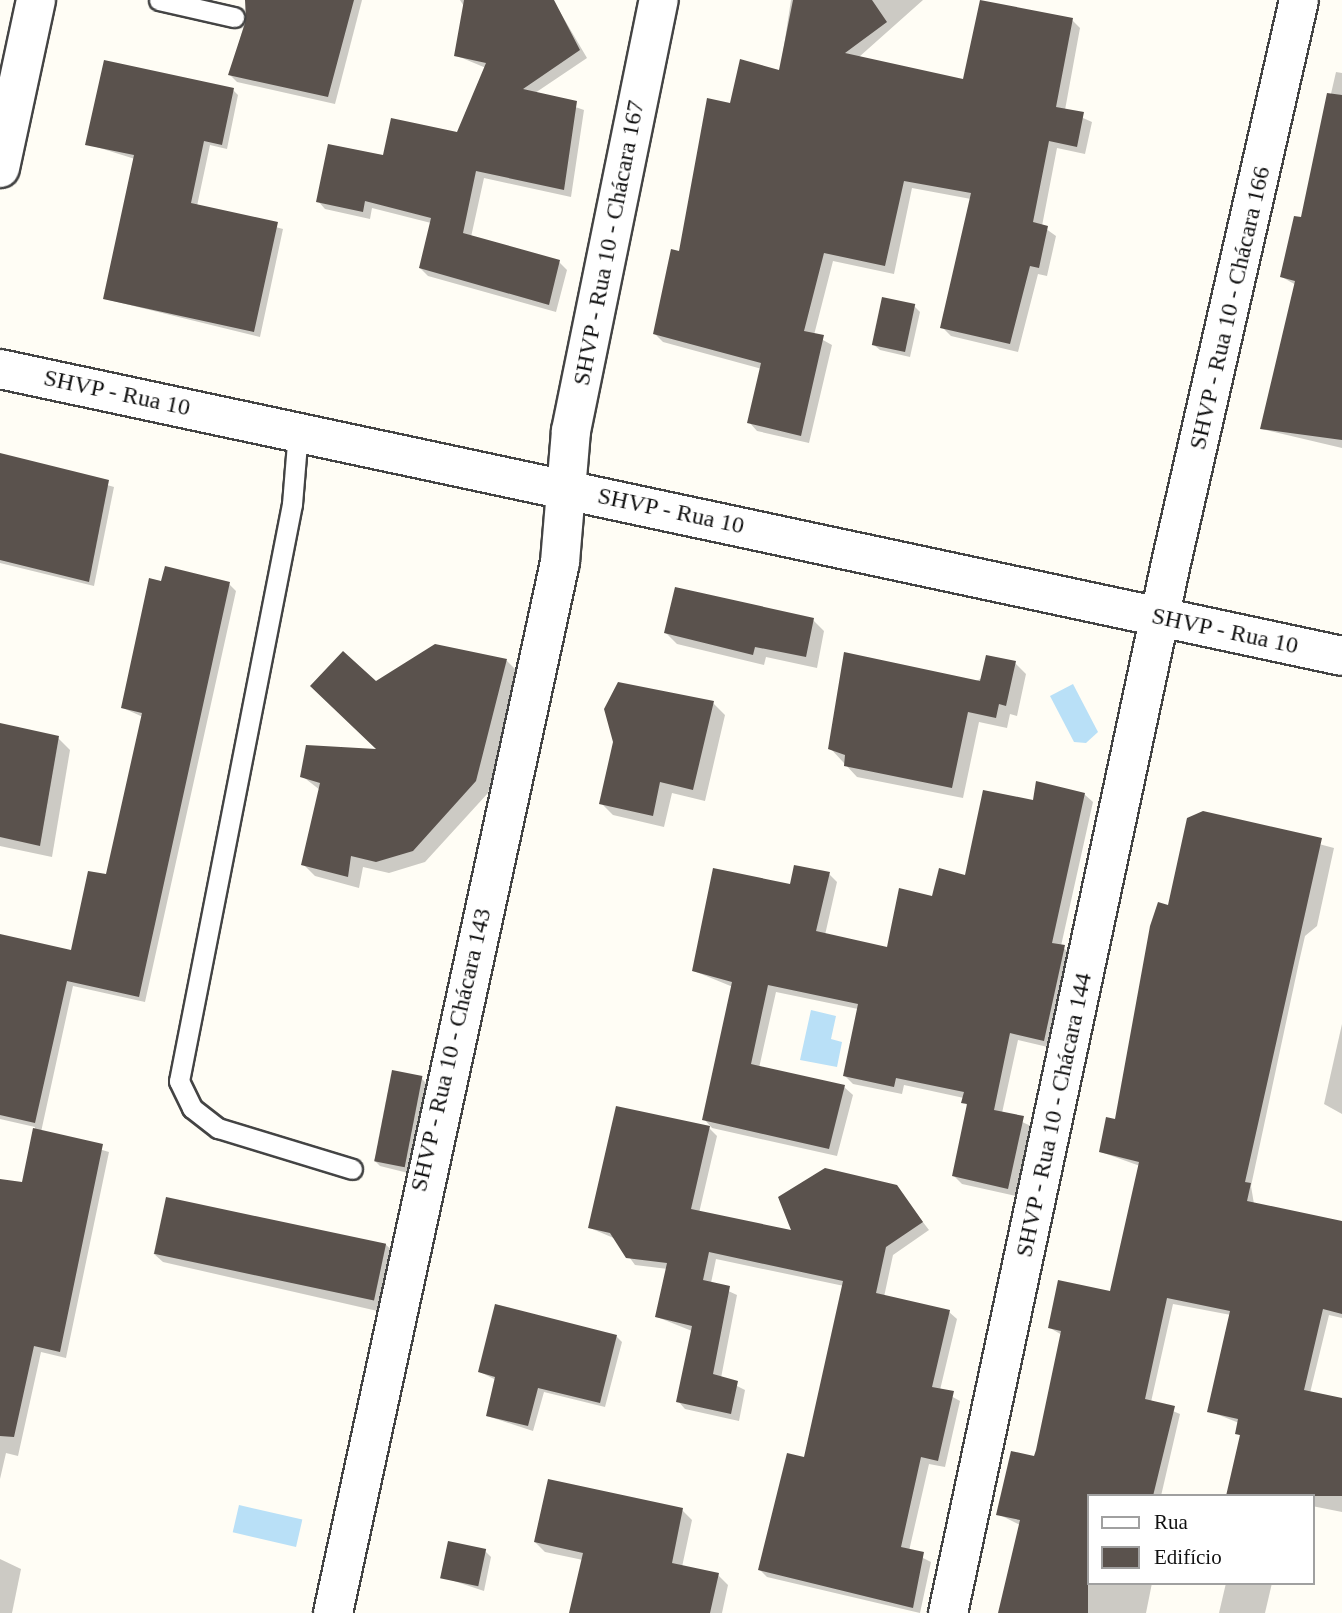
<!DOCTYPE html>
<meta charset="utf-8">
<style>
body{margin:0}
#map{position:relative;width:1342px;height:1613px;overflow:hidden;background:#fffdf5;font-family:"Times New Roman",serif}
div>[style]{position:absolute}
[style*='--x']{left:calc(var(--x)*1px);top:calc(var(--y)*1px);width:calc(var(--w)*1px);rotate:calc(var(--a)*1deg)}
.water>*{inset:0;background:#b9e0f7;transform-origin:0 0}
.shadow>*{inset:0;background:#0003}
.building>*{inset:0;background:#5a524d;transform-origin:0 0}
.roads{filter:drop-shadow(2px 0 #444) drop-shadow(-2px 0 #444) drop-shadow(0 2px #444) drop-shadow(0 -2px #444)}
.service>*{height:19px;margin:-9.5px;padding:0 9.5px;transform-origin:9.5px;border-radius:9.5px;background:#fff}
.minor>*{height:38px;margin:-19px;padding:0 19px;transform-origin:19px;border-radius:19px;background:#fff}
.tertiary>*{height:38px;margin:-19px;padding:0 19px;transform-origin:19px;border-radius:19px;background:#fff}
span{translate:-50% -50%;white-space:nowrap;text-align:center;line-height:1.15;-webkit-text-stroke:7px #fff;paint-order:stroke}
.street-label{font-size:24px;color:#111}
.legend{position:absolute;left:1087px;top:1494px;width:228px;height:91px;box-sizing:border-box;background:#fff;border:2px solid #a0a0a0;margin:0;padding:9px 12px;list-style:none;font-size:21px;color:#111}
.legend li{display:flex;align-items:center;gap:14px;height:35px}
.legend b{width:35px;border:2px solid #a0a0a0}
</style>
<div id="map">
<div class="water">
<div style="clip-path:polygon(1073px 684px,1098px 732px,1086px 743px,1074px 742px,1050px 696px)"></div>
<div style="clip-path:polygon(811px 1010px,836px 1016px,831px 1039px,842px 1042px,837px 1067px,800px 1060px)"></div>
<div style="left:239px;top:1505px;width:65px;height:28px;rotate:13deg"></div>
</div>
<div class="shadow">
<div style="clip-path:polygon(251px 0,362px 0,335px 104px,237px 82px,230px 75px)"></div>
<div style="clip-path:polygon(460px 0,553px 0,587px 58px,535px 93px,584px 110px,571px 197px,484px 178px,471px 237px,559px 262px,567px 270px,556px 312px,428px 276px,420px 268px,431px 223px,372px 208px,370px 219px,325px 209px,318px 201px,384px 157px,458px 134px,486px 68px,455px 55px,465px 8px)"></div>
<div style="clip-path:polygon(791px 0,923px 0,859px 57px,964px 81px,1072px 20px,1080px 28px,1065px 110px,1092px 122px,1085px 154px,1057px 148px,1042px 226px,1056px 236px,1047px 276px,1038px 274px,1018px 352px,951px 336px,942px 327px,971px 199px,912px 188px,894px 274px,833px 261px,814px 335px,832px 345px,809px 443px,757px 431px,749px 422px,762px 369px,663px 342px,655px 334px,731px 105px,780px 72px)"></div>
<div style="clip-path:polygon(1336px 72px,1342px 73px,1342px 448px,1262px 429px,1296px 285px,1282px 277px,1302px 219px)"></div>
<div style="clip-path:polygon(233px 90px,238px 95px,227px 149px,210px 145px,197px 206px,283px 229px,260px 337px,105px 299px,135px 159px,87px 144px)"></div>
<div style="clip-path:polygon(914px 306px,920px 312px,910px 357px,880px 350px,874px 345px)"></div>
<div style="clip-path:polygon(0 454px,114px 487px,94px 586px,0 563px)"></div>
<div style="clip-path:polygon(163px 583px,229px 584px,236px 591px,145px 1002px,73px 986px,41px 1132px,109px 1152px,66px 1358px,41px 1352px,18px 1456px,6px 1453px,0 1479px,0 1181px,23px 1184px,35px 1127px,0 1119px,0 936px,73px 952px,107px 876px,143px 717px,123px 708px)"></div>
<div style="clip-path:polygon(813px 620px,824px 631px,817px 668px,766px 657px,764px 665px,677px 644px,666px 633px)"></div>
<div style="clip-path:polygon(435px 646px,507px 661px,519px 673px,488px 793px,425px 862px,389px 873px,363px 867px,359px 888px,315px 876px,303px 864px,320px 790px,302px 776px,380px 751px,376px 683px)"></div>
<div style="clip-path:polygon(1015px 663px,1026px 674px,1017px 716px,1010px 714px,1007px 728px,979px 722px,963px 798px,857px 777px,830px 748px)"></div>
<div style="clip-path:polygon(713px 703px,725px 715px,705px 801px,672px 793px,664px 827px,613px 815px,601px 803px)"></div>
<div style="clip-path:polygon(0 725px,58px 738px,70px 750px,52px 857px,0 846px)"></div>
<div style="clip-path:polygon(1084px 794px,1093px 802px,1061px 946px,1072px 955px,1052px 1048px,1018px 1040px,1002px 1113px,1031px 1126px,1016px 1196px,962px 1184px,954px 1176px,968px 1108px,964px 1098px,904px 1085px,902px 1094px,853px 1084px,845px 1076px,858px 1009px,776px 992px,759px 1068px,844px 1087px,853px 1095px,837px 1156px,712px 1128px,704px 1119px,733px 987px,694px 971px,792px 886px,829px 874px,837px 882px,825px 935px,888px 949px,934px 898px,966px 877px,1034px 802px)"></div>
<div style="clip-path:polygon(1203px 813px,1334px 848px,1317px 926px,1305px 936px,1299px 962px,1251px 1186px,1254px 1204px,1342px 1223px,1342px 1318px,1329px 1315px,1310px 1393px,1342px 1400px,1342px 1512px,1312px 1506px,1312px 1496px,1237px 1433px,1239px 1423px,1209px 1411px,1231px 1315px,1173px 1304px,1151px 1402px,1180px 1414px,1161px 1496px,1088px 1496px,1088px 1583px,1152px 1583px,1146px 1613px,1001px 1613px,1020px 1525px,998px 1514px,1035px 1458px,1062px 1335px,1050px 1328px,1111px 1293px,1140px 1166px,1101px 1152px,1116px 1121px,1170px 907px)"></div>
<div style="clip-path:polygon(1342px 1024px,1342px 1114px,1324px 1104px)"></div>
<div style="clip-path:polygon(421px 1078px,427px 1084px,408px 1173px,380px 1166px,374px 1160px)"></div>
<div style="clip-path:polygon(709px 1128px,717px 1136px,699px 1213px,794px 1233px,896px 1187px,929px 1230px,893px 1255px,884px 1297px,949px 1312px,957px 1319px,940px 1390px,960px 1401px,945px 1467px,929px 1464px,909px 1551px,931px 1562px,920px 1613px,767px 1577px,759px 1569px,805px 1459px,844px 1286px,716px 1259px,711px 1283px,737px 1295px,721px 1378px,745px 1390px,739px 1421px,685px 1409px,678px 1401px,692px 1331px,657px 1317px,668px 1269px,635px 1265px,616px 1239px,590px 1228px)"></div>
<div style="clip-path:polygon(385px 1244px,395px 1253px,382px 1312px,163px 1262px,153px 1253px)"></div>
<div style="clip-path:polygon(616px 1336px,622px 1342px,605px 1407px,544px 1392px,533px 1431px,487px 1416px,496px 1380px,480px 1372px)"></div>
<div style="clip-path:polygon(682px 1510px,692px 1520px,682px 1567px,718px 1575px,728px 1585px,722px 1613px,571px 1613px,583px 1560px,545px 1552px,535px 1542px)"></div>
<div style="clip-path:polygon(485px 1551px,491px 1557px,484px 1591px,442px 1577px)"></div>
<div style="clip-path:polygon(0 1559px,21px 1569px,12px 1613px,0 1613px)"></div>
<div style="clip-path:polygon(1226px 1583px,1272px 1583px,1265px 1613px,1219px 1613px)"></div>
</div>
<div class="building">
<div style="clip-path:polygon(245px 0,354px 0,328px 97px,228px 75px,246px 20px)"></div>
<div style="clip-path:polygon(464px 0,554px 0,580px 50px,523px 89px,577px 101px,564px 190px,476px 171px,463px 233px,560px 260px,549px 305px,419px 268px,431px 218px,365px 201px,363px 212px,316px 202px,328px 144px,383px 155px,391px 118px,457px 132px,486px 63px,454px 56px)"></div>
<div style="clip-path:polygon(793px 0,872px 0,887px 22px,845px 53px,963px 79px,980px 0,1073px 18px,1056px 107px,1084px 112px,1077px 147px,1049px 141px,1033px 222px,1048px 226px,1039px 268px,1030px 266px,1010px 344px,940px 328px,971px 193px,904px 181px,885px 266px,824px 253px,804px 331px,824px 335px,801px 436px,747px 423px,761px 363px,653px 334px,671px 249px,679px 251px,707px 98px,730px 103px,740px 59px,779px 70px)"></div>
<div style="clip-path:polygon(104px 60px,234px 88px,222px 145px,204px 141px,191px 203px,278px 222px,254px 332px,103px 299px,134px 155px,85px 145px)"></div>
<div style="clip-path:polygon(1327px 93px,1342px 95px,1342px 440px,1260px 429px,1295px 281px,1280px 277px,1294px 216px,1301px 217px)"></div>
<div style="left:882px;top:297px;width:34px;height:49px;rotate:12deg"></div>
<div style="clip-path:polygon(0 453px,109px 480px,89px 582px,0 560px)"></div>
<div style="clip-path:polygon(165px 566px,230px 582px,139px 997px,67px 981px,35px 1123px,0 1115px,0 934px,71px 950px,88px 871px,106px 874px,142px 713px,121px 708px,149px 578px,161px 581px)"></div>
<div style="clip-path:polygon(675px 587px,814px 618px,806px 657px,755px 647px,753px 655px,664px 633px)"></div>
<div style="clip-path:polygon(435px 644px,507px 659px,476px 781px,413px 851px,376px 862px,351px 856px,348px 877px,301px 865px,320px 783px,300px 777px,306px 745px,376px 749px,310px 686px,343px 651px,376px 681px)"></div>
<div style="clip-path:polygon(844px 652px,980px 681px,986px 655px,1016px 661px,1006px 706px,999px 704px,996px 718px,968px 712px,952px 788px,844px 766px,845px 755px,828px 749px)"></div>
<div style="clip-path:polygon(618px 682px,714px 701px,693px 790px,660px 782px,653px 816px,599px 804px,613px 742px,604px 709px)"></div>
<div style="clip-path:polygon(0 723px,59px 736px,40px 846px,0 837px)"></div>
<div style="clip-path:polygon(1036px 781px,1085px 793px,1052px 943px,1065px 945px,1044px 1041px,1010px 1033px,994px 1110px,1024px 1116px,1008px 1189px,952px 1176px,967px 1104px,961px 1103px,964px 1092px,896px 1078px,894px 1087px,843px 1076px,858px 1004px,768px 985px,751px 1064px,845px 1085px,829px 1149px,702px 1120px,732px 982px,692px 971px,713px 868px,790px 884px,794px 865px,830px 872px,816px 931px,887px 947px,899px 888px,932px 896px,939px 868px,965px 875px,983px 790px,1033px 800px)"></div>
<div style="clip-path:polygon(1203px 811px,1322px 838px,1245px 1182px,1251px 1183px,1247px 1201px,1342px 1221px,1342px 1314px,1323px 1309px,1304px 1390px,1342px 1398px,1342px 1496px,1226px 1496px,1240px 1435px,1235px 1434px,1238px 1419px,1207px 1412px,1230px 1311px,1167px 1298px,1145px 1399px,1175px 1406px,1153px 1496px,1088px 1496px,1088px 1613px,998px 1613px,1020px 1520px,996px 1515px,1011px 1451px,1034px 1456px,1036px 1450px,1061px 1331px,1048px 1328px,1058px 1280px,1110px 1291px,1139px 1162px,1099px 1152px,1106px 1117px,1115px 1119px,1150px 926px,1158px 902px,1168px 905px,1187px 818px)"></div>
<div style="left:392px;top:1070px;width:31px;height:93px;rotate:11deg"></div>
<div style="clip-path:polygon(616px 1106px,710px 1126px,691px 1209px,791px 1230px,778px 1197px,825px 1168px,897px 1185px,923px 1222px,886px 1247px,876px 1293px,950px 1310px,932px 1387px,954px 1391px,938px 1461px,921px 1457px,901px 1547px,924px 1552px,913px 1608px,758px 1570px,787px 1453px,804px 1457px,843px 1281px,709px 1252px,703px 1280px,730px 1286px,713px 1374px,738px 1381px,731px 1414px,676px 1402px,692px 1326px,655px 1317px,667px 1263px,626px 1258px,610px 1233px,588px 1228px)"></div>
<div style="clip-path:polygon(33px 1128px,103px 1144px,60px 1352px,34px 1346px,14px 1437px,0 1436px,0 1179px,22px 1182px)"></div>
<div style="left:166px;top:1197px;width:225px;height:58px;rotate:12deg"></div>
<div style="clip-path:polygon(495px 1304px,617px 1335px,600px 1403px,538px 1388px,528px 1426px,486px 1416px,495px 1377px,478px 1372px)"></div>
<div style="clip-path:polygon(548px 1479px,683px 1508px,672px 1563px,719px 1573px,710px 1613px,569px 1613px,583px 1553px,534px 1542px)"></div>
<div style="left:448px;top:1541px;width:39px;height:38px;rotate:12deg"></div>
</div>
<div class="roads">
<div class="service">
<div style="--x:159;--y:0;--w:77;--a:12.8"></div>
<div style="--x:298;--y:431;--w:73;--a:94.7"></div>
<div style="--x:292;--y:504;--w:588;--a:101.08"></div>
<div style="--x:179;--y:1081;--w:30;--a:64"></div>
<div style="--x:192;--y:1108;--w:33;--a:38"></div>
<div style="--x:218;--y:1128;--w:140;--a:17"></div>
</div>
<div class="minor">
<div style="--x:0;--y:168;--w:172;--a:-77.9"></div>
<div style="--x:333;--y:1613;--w:1075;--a:-77.81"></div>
<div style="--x:560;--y:562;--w:131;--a:-85.2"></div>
<div style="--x:571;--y:431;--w:440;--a:-78.5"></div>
<div style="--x:948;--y:1613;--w:1073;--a:-78.01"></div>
<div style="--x:1171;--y:563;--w:577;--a:-77.19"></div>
</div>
<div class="tertiary">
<div style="--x:0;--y:369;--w:1372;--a:12.07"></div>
</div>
</div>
<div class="street-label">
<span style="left:609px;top:243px;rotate:-79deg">SHVP - Rua 10 - Chácara 167</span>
<span style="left:1230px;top:308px;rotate:-77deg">SHVP - Rua 10 - Chácara 166</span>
<span style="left:117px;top:393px;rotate:12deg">SHVP - Rua 10</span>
<span style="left:671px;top:511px;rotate:12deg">SHVP - Rua 10</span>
<span style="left:1225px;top:631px;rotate:12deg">SHVP - Rua 10</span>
<span style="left:451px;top:1050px;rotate:-77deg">SHVP - Rua 10 - Chácara 143</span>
<span style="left:1054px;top:1115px;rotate:-78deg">SHVP - Rua 10 - Chácara 144</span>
</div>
<ul class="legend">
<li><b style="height:9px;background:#fff"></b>Rua</li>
<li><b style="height:19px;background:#5a524d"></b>Edifício</li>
</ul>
</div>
